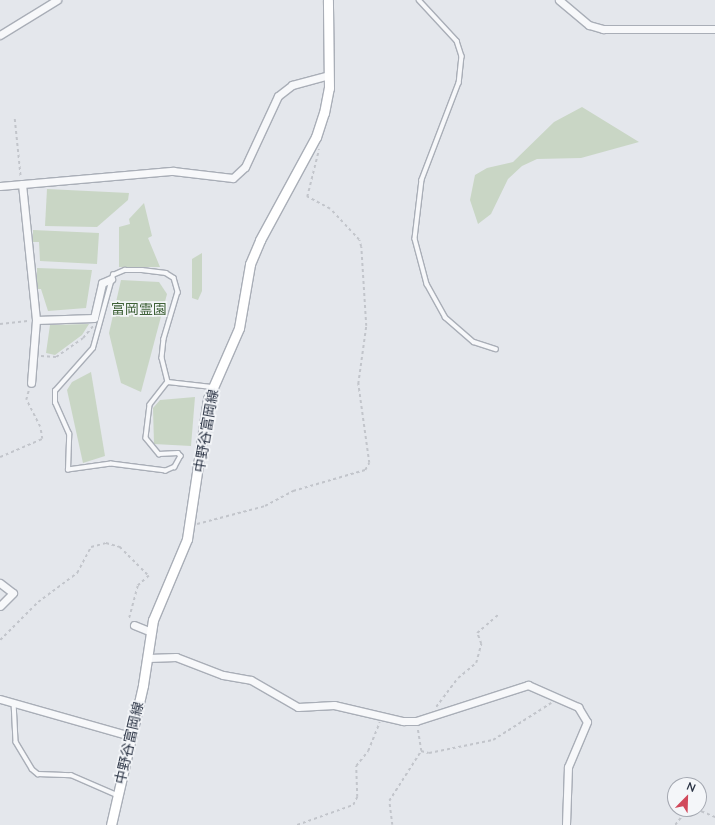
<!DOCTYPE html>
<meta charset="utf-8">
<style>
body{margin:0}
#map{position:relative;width:715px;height:825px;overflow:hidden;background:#e4e7ec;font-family:Lato,"Noto Sans JP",sans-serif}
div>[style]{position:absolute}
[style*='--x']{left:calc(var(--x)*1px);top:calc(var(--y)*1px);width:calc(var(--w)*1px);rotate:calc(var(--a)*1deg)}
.green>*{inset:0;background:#c9d6c5}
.path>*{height:1.5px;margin-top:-0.75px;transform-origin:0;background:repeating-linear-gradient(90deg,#c2c5cb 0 3px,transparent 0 6px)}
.roads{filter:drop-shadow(1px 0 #a9aeb7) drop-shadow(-1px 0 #a9aeb7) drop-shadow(0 1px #a9aeb7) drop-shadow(0 -1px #a9aeb7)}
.service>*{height:3.5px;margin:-1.75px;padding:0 1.75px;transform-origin:1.75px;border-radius:1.75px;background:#f7f8fa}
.minor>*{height:7px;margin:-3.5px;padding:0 3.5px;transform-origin:3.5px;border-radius:3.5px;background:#f7f8fa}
.secondary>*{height:9px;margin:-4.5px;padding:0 4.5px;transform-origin:4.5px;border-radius:4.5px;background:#fff}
span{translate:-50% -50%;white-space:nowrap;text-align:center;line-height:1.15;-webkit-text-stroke:3.5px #f4f6f9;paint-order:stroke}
.park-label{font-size:14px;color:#3f6138}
.street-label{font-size:14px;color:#2b3445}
.north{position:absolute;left:667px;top:777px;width:40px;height:40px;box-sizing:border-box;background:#f4f6f9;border:1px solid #a4a8b1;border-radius:50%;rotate:23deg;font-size:11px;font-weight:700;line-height:16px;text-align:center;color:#2b3445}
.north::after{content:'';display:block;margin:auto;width:14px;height:18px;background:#d1495b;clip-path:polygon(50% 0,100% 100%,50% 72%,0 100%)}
</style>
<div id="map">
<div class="green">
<div style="clip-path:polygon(582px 107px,639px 142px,581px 158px,537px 159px,522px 166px,508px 179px,491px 214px,478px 224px,470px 200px,475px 175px,487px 168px,513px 162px,554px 122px)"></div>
<div style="clip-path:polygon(47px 189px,129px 193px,128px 200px,97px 227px,45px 226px)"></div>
<div style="clip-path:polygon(144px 203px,152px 236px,148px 238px,160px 267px,119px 267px,119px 227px,130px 224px,129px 219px)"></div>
<div style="clip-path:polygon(33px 230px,99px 233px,97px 264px,40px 261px,39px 242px,33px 242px)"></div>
<div style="clip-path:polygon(202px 253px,202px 291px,198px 300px,192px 298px,192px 259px)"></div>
<div style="clip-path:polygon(37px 268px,92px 270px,86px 308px,48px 311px,41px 289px,37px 289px)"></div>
<div style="clip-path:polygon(121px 280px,159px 282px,167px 294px,141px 392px,121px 383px,109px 333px)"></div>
<div style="clip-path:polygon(89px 324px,82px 335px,55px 355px,46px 353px,50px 325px)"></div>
<div style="clip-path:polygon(91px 372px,105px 456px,83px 463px,67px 390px,72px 382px)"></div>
<div style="clip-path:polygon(195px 397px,191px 446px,154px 444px,153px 408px,160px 400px)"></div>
</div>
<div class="path">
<div style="--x:15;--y:119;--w:59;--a:84.2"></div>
<div style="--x:0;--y:324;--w:30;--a:-6"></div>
<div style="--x:41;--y:356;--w:15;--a:4"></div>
<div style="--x:56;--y:357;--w:33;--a:-35"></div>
<div style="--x:83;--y:338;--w:16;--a:-50"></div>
<div style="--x:0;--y:457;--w:46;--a:-23.2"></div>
<div style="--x:42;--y:439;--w:12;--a:-99"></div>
<div style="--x:40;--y:427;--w:30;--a:-117"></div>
<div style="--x:26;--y:400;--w:11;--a:-75"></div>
<div style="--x:197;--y:524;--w:70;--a:-14.8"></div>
<div style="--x:265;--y:506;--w:32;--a:-28"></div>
<div style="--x:293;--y:491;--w:75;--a:-16.3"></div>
<div style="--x:365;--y:470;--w:8;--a:-60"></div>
<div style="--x:369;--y:463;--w:80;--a:-97.9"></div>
<div style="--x:358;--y:384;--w:59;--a:-82.1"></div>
<div style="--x:366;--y:326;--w:79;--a:-93.6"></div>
<div style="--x:361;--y:247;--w:7;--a:-106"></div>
<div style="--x:359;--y:240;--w:42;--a:-133.1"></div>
<div style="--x:330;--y:209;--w:26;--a:-152"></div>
<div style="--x:307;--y:197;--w:49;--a:-76"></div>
<div style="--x:0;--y:640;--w:54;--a:-45"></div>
<div style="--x:38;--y:602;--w:49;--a:-36.6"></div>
<div style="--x:77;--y:573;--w:30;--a:-62"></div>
<div style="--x:91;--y:547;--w:16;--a:-15"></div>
<div style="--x:106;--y:543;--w:15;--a:16"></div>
<div style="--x:120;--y:547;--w:41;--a:45"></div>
<div style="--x:149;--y:576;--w:15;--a:138"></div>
<div style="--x:138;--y:586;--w:35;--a:105"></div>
<div style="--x:436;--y:707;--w:36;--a:-53"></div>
<div style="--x:458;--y:678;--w:23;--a:-40"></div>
<div style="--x:476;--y:663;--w:20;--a:-75"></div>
<div style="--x:481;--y:644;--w:12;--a:-110"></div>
<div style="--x:477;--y:633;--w:29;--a:-41"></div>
<div style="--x:421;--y:751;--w:8;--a:14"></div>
<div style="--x:429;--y:753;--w:65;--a:-11.5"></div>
<div style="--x:493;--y:740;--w:69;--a:-32.5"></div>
<div style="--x:696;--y:809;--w:21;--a:23"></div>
<div style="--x:297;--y:825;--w:59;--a:-19.7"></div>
<div style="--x:353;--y:805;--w:9;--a:-63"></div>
<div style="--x:357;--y:797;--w:31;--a:-92"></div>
<div style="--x:356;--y:766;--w:19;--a:-51"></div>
<div style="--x:368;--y:751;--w:31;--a:-68"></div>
<div style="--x:392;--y:825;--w:24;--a:-97"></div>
<div style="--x:389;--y:801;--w:59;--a:-57.4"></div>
<div style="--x:421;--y:751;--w:24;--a:-99"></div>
<div style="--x:675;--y:825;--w:16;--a:-52"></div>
<div style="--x:685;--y:812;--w:10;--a:-17"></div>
</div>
<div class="roads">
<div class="service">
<div style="--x:419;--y:0;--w:56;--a:47.2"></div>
<div style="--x:457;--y:41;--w:16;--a:72"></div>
<div style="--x:462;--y:56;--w:27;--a:96"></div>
<div style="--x:459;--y:83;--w:104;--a:110.9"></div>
<div style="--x:422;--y:180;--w:59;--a:96.8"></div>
<div style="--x:415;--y:239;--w:47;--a:75.1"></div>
<div style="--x:427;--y:284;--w:38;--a:61"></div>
<div style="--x:445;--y:317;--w:38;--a:41"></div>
<div style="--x:474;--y:342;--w:23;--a:18"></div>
<div style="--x:142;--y:270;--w:24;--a:7"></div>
<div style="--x:166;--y:273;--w:9;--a:32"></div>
<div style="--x:174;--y:278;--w:15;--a:74"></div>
<div style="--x:178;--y:292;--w:49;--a:106.6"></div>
<div style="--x:164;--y:339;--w:19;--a:96"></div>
<div style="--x:162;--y:358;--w:25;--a:76"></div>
<div style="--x:168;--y:382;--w:29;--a:128"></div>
<div style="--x:150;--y:405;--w:33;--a:97"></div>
<div style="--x:146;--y:438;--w:21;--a:51"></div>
<div style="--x:159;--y:454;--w:19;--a:-3"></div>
<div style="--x:178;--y:453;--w:4;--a:45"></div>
<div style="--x:181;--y:456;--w:13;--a:119"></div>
<div style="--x:175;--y:467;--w:10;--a:156"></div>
<div style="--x:166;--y:471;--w:55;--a:-172.7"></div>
<div style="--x:111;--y:464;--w:43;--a:172.1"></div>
<div style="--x:68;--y:470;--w:36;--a:-88"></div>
<div style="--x:69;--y:434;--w:34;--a:-114"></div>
<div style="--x:55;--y:403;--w:12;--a:-90"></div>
<div style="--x:55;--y:391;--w:57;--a:-48.5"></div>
<div style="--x:93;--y:348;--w:76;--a:-74.7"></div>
<div style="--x:113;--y:275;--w:13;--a:-23"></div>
<div style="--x:125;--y:270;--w:17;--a:0"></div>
<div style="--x:168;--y:382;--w:44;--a:6.5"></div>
<div style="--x:14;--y:702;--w:40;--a:87.1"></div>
<div style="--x:16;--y:742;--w:31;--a:59"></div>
<div style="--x:32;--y:769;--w:8;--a:40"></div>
<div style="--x:38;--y:774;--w:33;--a:2"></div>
<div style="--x:71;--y:775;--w:50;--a:23.5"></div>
</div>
<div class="minor">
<div style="--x:559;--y:0;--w:39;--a:40"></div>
<div style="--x:589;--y:25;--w:15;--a:16"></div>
<div style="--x:603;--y:29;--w:112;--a:0"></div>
<div style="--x:0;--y:35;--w:67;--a:-31.6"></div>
<div style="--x:22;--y:184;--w:137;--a:84.1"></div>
<div style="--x:36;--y:320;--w:63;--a:94.5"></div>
<div style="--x:0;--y:186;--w:174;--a:-5"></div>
<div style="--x:173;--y:171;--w:60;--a:6.7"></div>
<div style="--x:233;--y:178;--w:16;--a:-43"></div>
<div style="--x:245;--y:167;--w:78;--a:-65.1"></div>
<div style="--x:278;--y:96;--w:18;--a:-38"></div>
<div style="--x:292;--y:85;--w:38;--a:-15"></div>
<div style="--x:36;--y:320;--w:58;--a:-2"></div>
<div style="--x:94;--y:318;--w:36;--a:-77"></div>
<div style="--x:102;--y:283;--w:10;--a:-24"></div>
<div style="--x:0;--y:583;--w:16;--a:38"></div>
<div style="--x:13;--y:593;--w:18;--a:135"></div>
<div style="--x:134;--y:625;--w:18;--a:22"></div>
<div style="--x:148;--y:658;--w:28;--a:-2"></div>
<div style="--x:176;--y:657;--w:50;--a:21"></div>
<div style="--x:223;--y:675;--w:28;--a:10"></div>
<div style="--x:251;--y:680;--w:54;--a:29.9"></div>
<div style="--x:298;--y:707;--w:36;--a:-3"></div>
<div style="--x:334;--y:705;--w:71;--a:13.1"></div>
<div style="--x:403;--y:721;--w:13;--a:0"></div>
<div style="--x:416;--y:721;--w:118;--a:-17.8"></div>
<div style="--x:528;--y:685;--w:55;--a:23.7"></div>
<div style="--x:578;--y:707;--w:17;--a:59"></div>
<div style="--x:587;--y:722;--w:49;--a:112.9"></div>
<div style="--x:568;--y:767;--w:58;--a:92"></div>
<div style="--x:0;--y:699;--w:135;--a:15.9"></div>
</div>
<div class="secondary">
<div style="--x:111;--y:825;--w:144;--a:-77.1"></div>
<div style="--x:143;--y:685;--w:66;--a:-81.3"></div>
<div style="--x:153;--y:620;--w:88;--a:-67.2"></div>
<div style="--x:187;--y:539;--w:142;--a:-81.5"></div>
<div style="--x:208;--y:399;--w:77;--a:-66.4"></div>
<div style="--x:239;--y:328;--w:65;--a:-80.2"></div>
<div style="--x:250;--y:264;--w:26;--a:-67"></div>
<div style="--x:260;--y:240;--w:117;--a:-61.5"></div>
<div style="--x:316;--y:137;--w:25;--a:-72"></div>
<div style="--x:324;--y:113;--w:25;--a:-79"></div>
<div style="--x:329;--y:88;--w:88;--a:-90.7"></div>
</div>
</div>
<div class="park-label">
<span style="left:139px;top:309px">富岡霊園</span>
</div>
<div class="street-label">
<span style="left:206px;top:431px;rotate:-80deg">中野谷富岡線</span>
<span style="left:129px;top:743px;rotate:-77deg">中野谷富岡線</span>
</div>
<div class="north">N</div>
</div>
